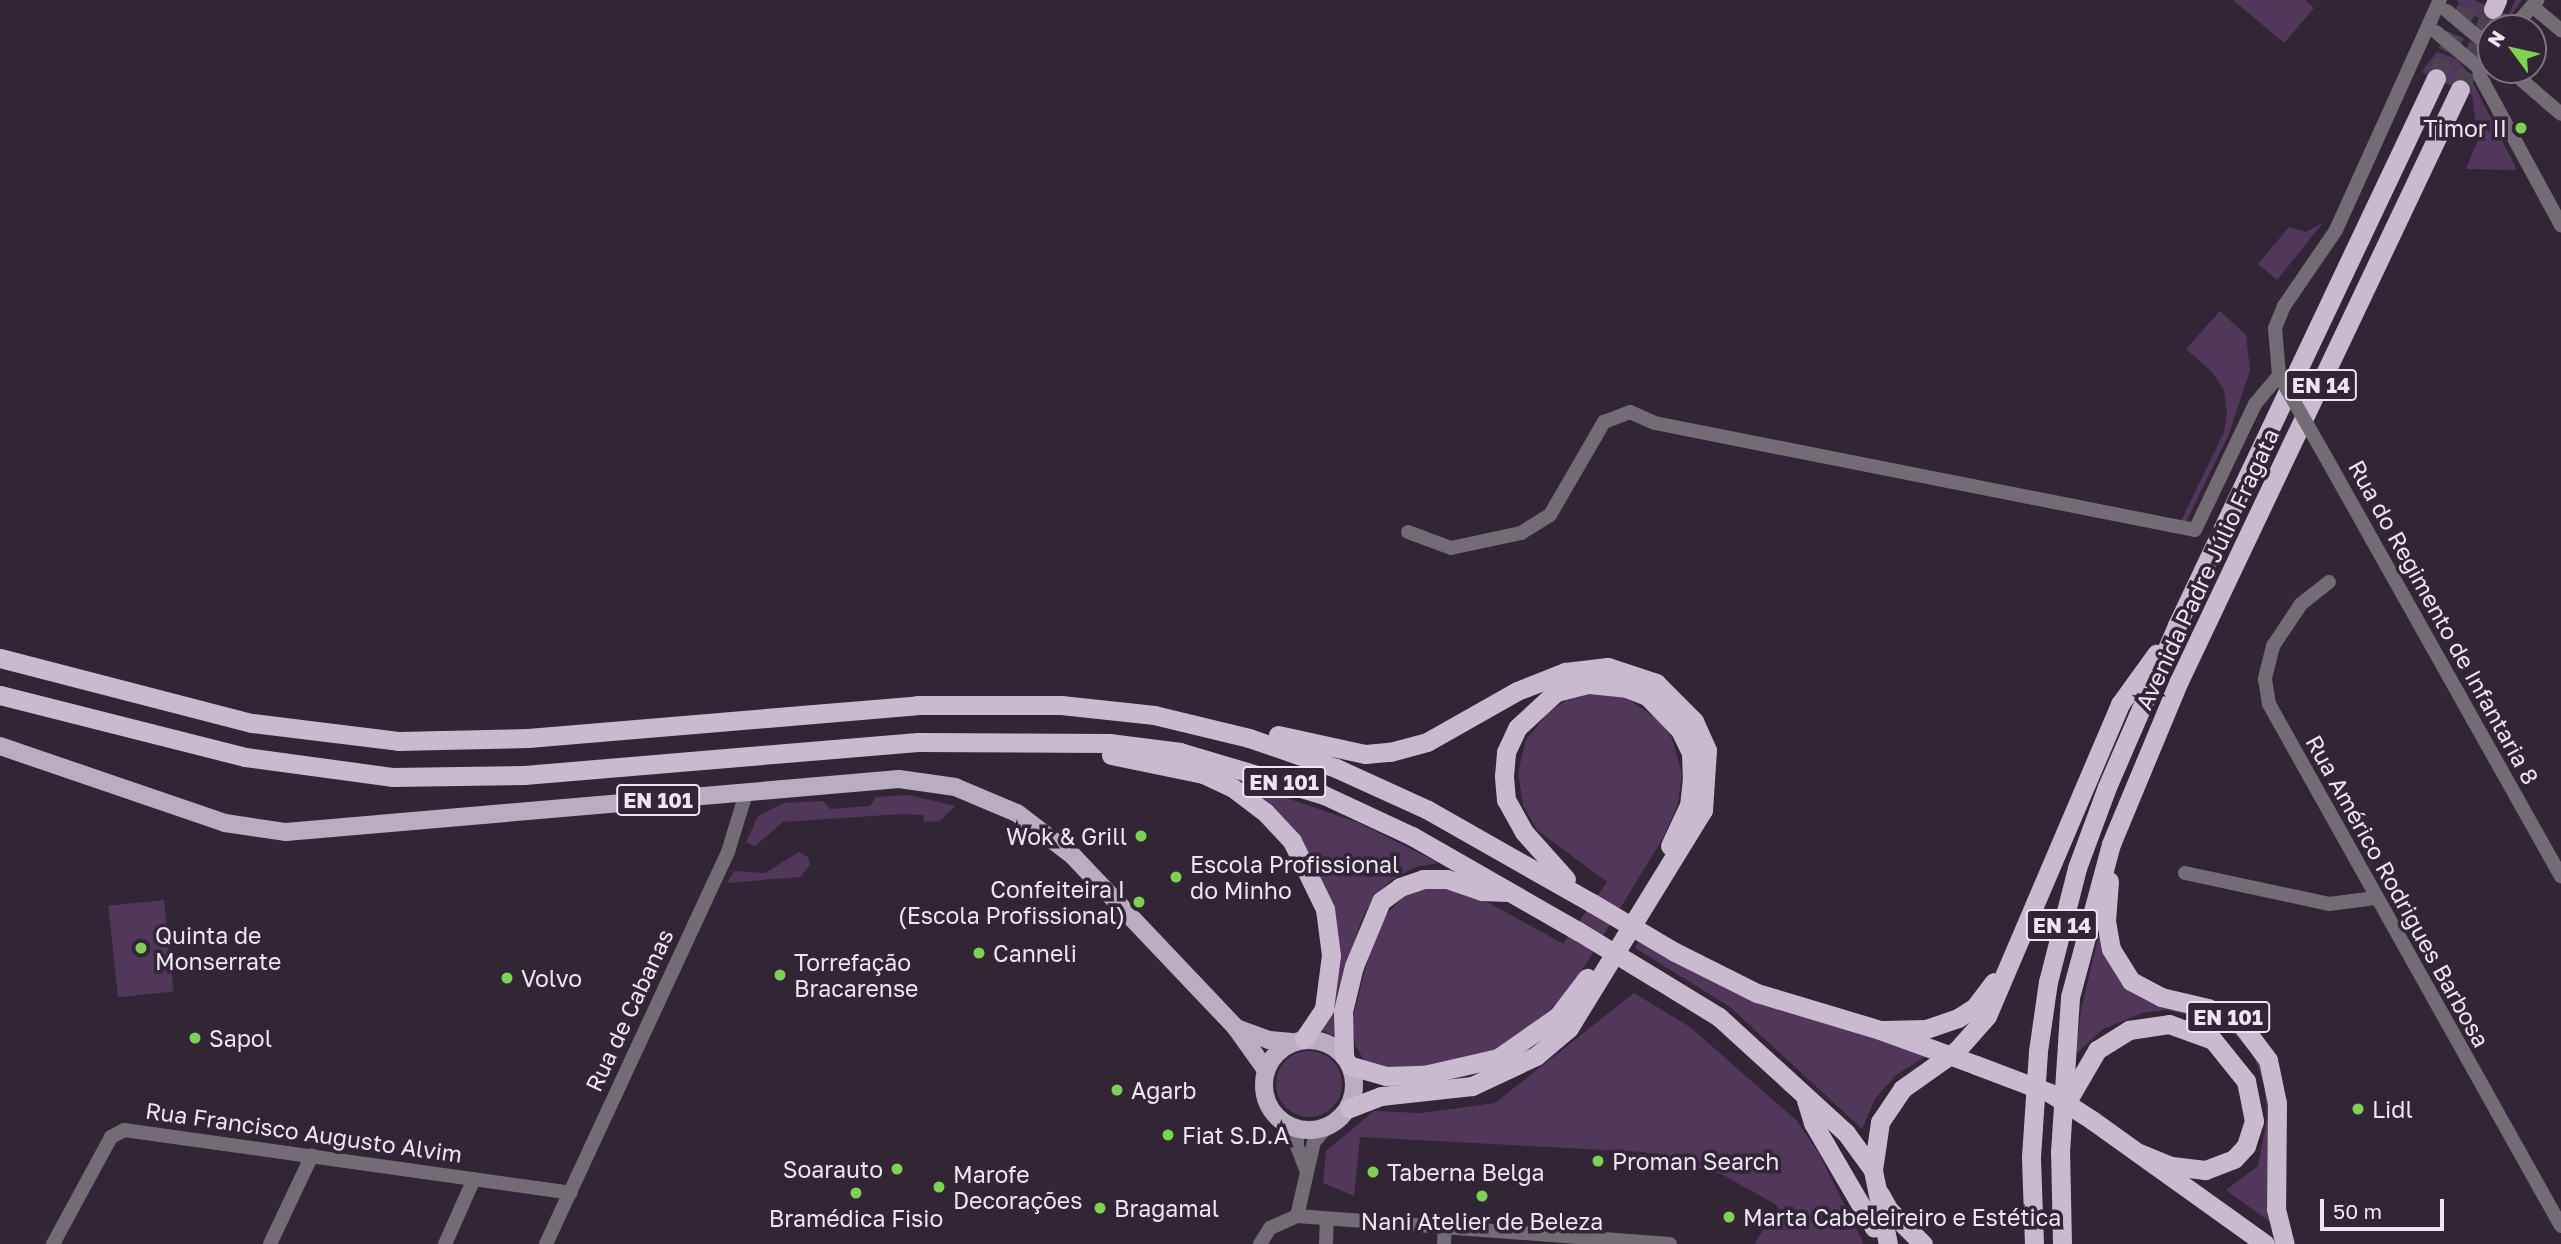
<!DOCTYPE html>
<meta charset="utf-8">
<style>
body{margin:0}
#map{position:relative;width:2561px;height:1244px;overflow:hidden;background:#312536;font-family:"Golos Text",sans-serif}
div>[style]{position:absolute}
[style*='--x']{left:calc(var(--x)*1px);top:calc(var(--y)*1px);width:calc(var(--w)*1px);rotate:calc(var(--a)*1deg)}
.green>*{inset:0;background:#51385b;transform-origin:0 0}
.round{border-radius:50%}
.trunk-tunnel>*{height:19px;margin-top:-9.5px;transform-origin:0;background:repeating-linear-gradient(90deg,#4d4252 0 19px,transparent 0 29px)}
.minor>*{height:14px;margin:-7px;padding:0 7px;transform-origin:7px;border-radius:7px;background:#736c75}
.primary>*{height:18px;margin:-9px;padding:0 9px;transform-origin:9px;border-radius:9px;background:#bbadc1}
.primary>.ring{margin:-9px;padding:0;box-sizing:content-box;background:none;border:18px solid #bbadc1;border-radius:50%}
.trunk>*{height:19px;margin:-9.5px;padding:0 9.5px;transform-origin:9.5px;border-radius:9.5px;background:#cabad0}
.minor-bridge>*{height:14px;margin:-7px;padding:0 7px;transform-origin:7px;border-radius:7px;background:#736c75}
.trunk-bridge>*{height:19px;margin:-9.5px;padding:0 9.5px;transform-origin:9.5px;border-radius:9.5px;background:#cabad0}
.dots>*{width:19px;height:19px;translate:-50% -50%;box-sizing:border-box;border:4px solid #312536;border-radius:50%}
span{translate:-50% -50%;white-space:nowrap;text-align:center;line-height:1.15;-webkit-text-stroke:7px #312536;paint-order:stroke}
.shield-label span{padding:2px 5px;background:#312536;border:2px solid;border-radius:5px;-webkit-text-stroke-width:0}
.shield-label{font-size:21px;color:#ede5f1;font-weight:700}
.poi-label{font-size:23px;color:#ede5f1}
.right{translate:-100% -50%;text-align:right}
.left{translate:0 -50%;text-align:left}
.street-label{font-size:23px;color:#ede5f1}
.north{position:absolute;left:2477px;top:14px;width:70px;height:70px;box-sizing:border-box;background:#312536;border:2px solid #7c7281;border-radius:50%;rotate:303deg;font-size:19px;font-weight:700;line-height:28px;text-align:center;color:#ede5f1}
.north::after{content:'';display:block;margin:auto;width:24px;height:32px;background:#7ed153;clip-path:polygon(50% 0,100% 100%,50% 72%,0 100%)}
.scale{position:absolute;left:2320px;top:1199px;width:124px;height:32px;box-sizing:border-box;border:4px solid #ede5f1;border-top:0;padding-left:9px;font-size:21px;line-height:24px;white-space:nowrap;color:#ede5f1;-webkit-text-stroke:5px #312536;paint-order:stroke}
</style>
<div id="map">
<div class="green">
<div style="clip-path:polygon(2233px 0,2305px 0,2314px 8px,2284px 43px)"></div>
<div style="clip-path:polygon(2457px 0,2474px 0,2509px 15px,2515px 0,2522px 0,2510px 17px,2499px 25px,2467px 14px)"></div>
<div style="clip-path:polygon(2437px 52px,2457px 59px,2467px 71px,2517px 170px,2466px 169px,2478px 140px,2472px 95px,2421px 72px)"></div>
<div style="clip-path:polygon(2323px 223px,2277px 280px,2258px 264px,2289px 227px,2306px 232px)"></div>
<div style="clip-path:polygon(2220px 311px,2246px 335px,2250px 370px,2229px 434px,2186px 522px,2181px 521px,2224px 432px,2227px 413px,2224px 390px,2212px 372px,2186px 349px)"></div>
<div style="clip-path:polygon(1592px 694px,1627px 698px,1660px 721px,1671px 736px,1682px 773px,1678px 804px,1663px 838px,1573px 985px,1551px 1009px,1494px 1052px,1456px 1064px,1386px 1070px,1365px 1062px,1355px 1045px,1352px 1020px,1373px 940px,1384px 917px,1403px 897px,1428px 886px,1464px 889px,1563px 944px,1607px 882px,1537px 830px,1523px 805px,1518px 772px,1526px 740px,1549px 712px,1567px 700px)"></div>
<div style="clip-path:polygon(1249px 785px,1359px 823px,1439px 863px,1415px 867px,1391px 880px,1373px 898px,1361px 921px,1339px 992px,1334px 1036px,1321px 1030px,1332px 908px,1313px 860px)"></div>
<div style="clip-path:polygon(909px 795px,955px 806px,940px 821px,924px 822px,923px 815px,902px 814px,783px 822px,755px 846px,746px 842px,758px 816px,783px 803px,823px 801px,830px 809px,870px 806px,876px 797px)"></div>
<div style="clip-path:polygon(799px 852px,808px 857px,810px 865px,800px 877px,727px 883px,734px 871px,765px 873px)"></div>
<div style="left:164px;top:900px;width:92px;height:56px;rotate:84deg"></div>
<div style="clip-path:polygon(2099px 934px,2106px 953px,2200px 1014px,2233px 1028px,2256px 1052px,2268px 1084px,2274px 1225px,2226px 1190px,2258px 1166px,2267px 1118px,2264px 1084px,2253px 1053px,2231px 1031px,2199px 1017px,2166px 1010px,2142px 1013px,2103px 1029px,2076px 1054px,2081px 1010px)"></div>
<div style="clip-path:polygon(1640px 940px,1736px 994px,1928px 1055px,1896px 1075px,1875px 1099px,1862px 1129px,1730px 1007px,1635px 948px)"></div>
<div style="clip-path:polygon(1634px 993px,1690px 1027px,1797px 1121px,1818px 1152px,1864px 1244px,1754px 1244px,1778px 1208px,1775px 1204px,1721px 1174px,1644px 1152px,1360px 1137px,1354px 1196px,1323px 1183px,1326px 1151px,1374px 1111px,1421px 1113px,1495px 1103px)"></div>
<div class="round" style="left:1276px;top:1051px;width:66px;height:66px"></div>
</div>
<div class="trunk-tunnel">
<div style="--x:2436;--y:78;--w:85;--a:-66.4"></div>
<div style="--x:2460;--y:89;--w:87;--a:-67.6"></div>
</div>
<div class="minor">
<div style="--x:2532;--y:6;--w:38;--a:40"></div>
<div style="--x:2513;--y:28;--w:37;--a:-49"></div>
<div style="--x:2491;--y:51;--w:21;--a:125"></div>
<div style="--x:2479;--y:68;--w:8;--a:83"></div>
<div style="--x:2480;--y:76;--w:170;--a:61.5"></div>
<div style="--x:2510;--y:70;--w:67;--a:40.8"></div>
<div style="--x:2329;--y:463;--w:474;--a:60.7"></div>
<div style="--x:1408;--y:532;--w:46;--a:20.4"></div>
<div style="--x:1451;--y:548;--w:72;--a:-12.1"></div>
<div style="--x:1521;--y:533;--w:34;--a:-32"></div>
<div style="--x:1550;--y:515;--w:108;--a:-59.9"></div>
<div style="--x:1604;--y:422;--w:28;--a:-21"></div>
<div style="--x:1630;--y:412;--w:27;--a:24"></div>
<div style="--x:1655;--y:423;--w:550;--a:11.21"></div>
<div style="--x:2195;--y:530;--w:140;--a:-64.5"></div>
<div style="--x:2255;--y:404;--w:38;--a:-50"></div>
<div style="--x:2279;--y:375;--w:47;--a:-94.9"></div>
<div style="--x:2275;--y:328;--w:24;--a:-68"></div>
<div style="--x:2284;--y:306;--w:92;--a:-55.6"></div>
<div style="--x:2336;--y:230;--w:252;--a:-65.7"></div>
<div style="--x:2329;--y:582;--w:36;--a:142"></div>
<div style="--x:2301;--y:604;--w:50;--a:123.7"></div>
<div style="--x:2273;--y:646;--w:34;--a:104"></div>
<div style="--x:2265;--y:679;--w:25;--a:81"></div>
<div style="--x:2269;--y:704;--w:598;--a:60.78"></div>
<div style="--x:2185;--y:873;--w:147;--a:12.1"></div>
<div style="--x:2329;--y:904;--w:47;--a:-7.3"></div>
<div style="--x:1297;--y:1129;--w:17;--a:90"></div>
<div style="--x:1297;--y:1146;--w:26;--a:69"></div>
<div style="--x:1297;--y:1216;--w:374;--a:4.3"></div>
<div style="--x:1297;--y:1216;--w:76;--a:-77.1"></div>
<div style="--x:1314;--y:1142;--w:20;--a:-49"></div>
<div style="--x:53;--y:1244;--w:122;--a:-61.5"></div>
<div style="--x:111;--y:1137;--w:15;--a:-28"></div>
<div style="--x:124;--y:1130;--w:451;--a:8"></div>
<div style="--x:270;--y:1244;--w:98;--a:-64.7"></div>
<div style="--x:445;--y:1244;--w:71;--a:-66"></div>
<div style="--x:546;--y:1244;--w:432;--a:-65.1"></div>
<div style="--x:728;--y:852;--w:62;--a:-73"></div>
<div style="--x:1260;--y:1244;--w:19;--a:-58"></div>
<div style="--x:1270;--y:1228;--w:30;--a:-24"></div>
<div style="--x:1326;--y:1244;--w:24;--a:-88"></div>
<div style="--x:1444;--y:1244;--w:17;--a:-87"></div>
</div>
<div class="primary">
<div style="--x:0;--y:746;--w:238;--a:18.9"></div>
<div style="--x:225;--y:823;--w:62;--a:8.4"></div>
<div style="--x:286;--y:832;--w:615;--a:-4.94"></div>
<div style="--x:899;--y:779;--w:57;--a:8.1"></div>
<div style="--x:955;--y:787;--w:67;--a:22.8"></div>
<div style="--x:1017;--y:813;--w:71;--a:37.5"></div>
<div style="--x:1073;--y:856;--w:237;--a:46.5"></div>
<div style="--x:1236;--y:1028;--w:52;--a:54.5"></div>
<div style="--x:1236;--y:1028;--w:35;--a:20"></div>
<div style="--x:1269;--y:1040;--w:23;--a:5"></div>
<div class="ring" style="left:1264px;top:1040px;width:72px;height:72px"></div>
</div>
<div class="trunk">
<div style="--x:2493;--y:9;--w:10;--a:-66"></div>
<div style="--x:0;--y:658;--w:260;--a:14.5"></div>
<div style="--x:252;--y:723;--w:147;--a:7"></div>
<div style="--x:398;--y:741;--w:130;--a:-1.3"></div>
<div style="--x:528;--y:738;--w:390;--a:-4.8"></div>
<div style="--x:917;--y:705;--w:144;--a:0"></div>
<div style="--x:1061;--y:705;--w:94;--a:6.1"></div>
<div style="--x:1154;--y:715;--w:98;--a:13.6"></div>
<div style="--x:1249;--y:738;--w:92;--a:19"></div>
<div style="--x:1336;--y:768;--w:101;--a:24.5"></div>
<div style="--x:1428;--y:810;--w:189;--a:29.6"></div>
<div style="--x:0;--y:695;--w:253;--a:14.2"></div>
<div style="--x:245;--y:757;--w:148;--a:7.7"></div>
<div style="--x:392;--y:777;--w:132;--a:-0.9"></div>
<div style="--x:524;--y:775;--w:395;--a:-4.8"></div>
<div style="--x:918;--y:742;--w:191;--a:0.3"></div>
<div style="--x:1109;--y:743;--w:72;--a:7.2"></div>
<div style="--x:1180;--y:752;--w:150;--a:16.6"></div>
<div style="--x:1324;--y:795;--w:97;--a:25"></div>
<div style="--x:1412;--y:836;--w:191;--a:29.8"></div>
<div style="--x:1278;--y:735;--w:89;--a:12.3"></div>
<div style="--x:1365;--y:754;--w:25;--a:-5"></div>
<div style="--x:1390;--y:752;--w:38;--a:-15"></div>
<div style="--x:1427;--y:742;--w:103;--a:-29.5"></div>
<div style="--x:1517;--y:691;--w:52;--a:-21.6"></div>
<div style="--x:1565;--y:672;--w:43;--a:-6.6"></div>
<div style="--x:1608;--y:667;--w:51;--a:18.4"></div>
<div style="--x:1656;--y:683;--w:54;--a:45"></div>
<div style="--x:1694;--y:721;--w:32;--a:66"></div>
<div style="--x:1707;--y:750;--w:60;--a:93.8"></div>
<div style="--x:1703;--y:810;--w:256;--a:121.6"></div>
<div style="--x:1569;--y:1028;--w:43;--a:139.7"></div>
<div style="--x:1536;--y:1056;--w:71;--a:154.9"></div>
<div style="--x:1472;--y:1086;--w:92;--a:173.7"></div>
<div style="--x:1381;--y:1096;--w:34;--a:159"></div>
<div style="--x:1111;--y:755;--w:94;--a:11.7"></div>
<div style="--x:1203;--y:774;--w:33;--a:25"></div>
<div style="--x:1233;--y:788;--w:40;--a:37"></div>
<div style="--x:1265;--y:812;--w:40;--a:47"></div>
<div style="--x:1292;--y:841;--w:76;--a:64.1"></div>
<div style="--x:1325;--y:909;--w:46;--a:82.6"></div>
<div style="--x:1331;--y:955;--w:54;--a:97.4"></div>
<div style="--x:1324;--y:1009;--w:36;--a:124"></div>
<div style="--x:1566;--y:879;--w:63;--a:-131.8"></div>
<div style="--x:1524;--y:832;--w:37;--a:-119"></div>
<div style="--x:1506;--y:800;--w:24;--a:-95"></div>
<div style="--x:1504;--y:776;--w:24;--a:-85"></div>
<div style="--x:1506;--y:752;--w:26;--a:-65"></div>
<div style="--x:1517;--y:728;--w:53;--a:-42.7"></div>
<div style="--x:1556;--y:692;--w:34;--a:-14"></div>
<div style="--x:1589;--y:684;--w:37;--a:6"></div>
<div style="--x:1626;--y:688;--w:22;--a:21"></div>
<div style="--x:1647;--y:696;--w:47;--a:45.9"></div>
<div style="--x:1680;--y:730;--w:25;--a:64"></div>
<div style="--x:1691;--y:753;--w:25;--a:88"></div>
<div style="--x:1692;--y:778;--w:27;--a:96"></div>
<div style="--x:1689;--y:805;--w:45;--a:114.9"></div>
<div style="--x:2109;--y:881;--w:40;--a:94.3"></div>
<div style="--x:2106;--y:921;--w:28;--a:80"></div>
<div style="--x:2111;--y:949;--w:38;--a:58"></div>
<div style="--x:2131;--y:981;--w:34;--a:28"></div>
<div style="--x:2161;--y:997;--w:48;--a:13.2"></div>
<div style="--x:2208;--y:1008;--w:37;--a:26"></div>
<div style="--x:2241;--y:1024;--w:45;--a:53.1"></div>
<div style="--x:2268;--y:1060;--w:44;--a:78.2"></div>
<div style="--x:2277;--y:1103;--w:106;--a:90.5"></div>
<div style="--x:2276;--y:1209;--w:36;--a:76"></div>
<div style="--x:1675;--y:952;--w:92;--a:26.6"></div>
<div style="--x:1757;--y:993;--w:128;--a:16.7"></div>
<div style="--x:1880;--y:1030;--w:102;--a:20"></div>
<div style="--x:1657;--y:979;--w:73;--a:31.5"></div>
<div style="--x:1719;--y:1017;--w:172;--a:42.4"></div>
<div style="--x:1846;--y:1133;--w:46;--a:53.9"></div>
<div style="--x:1884;--y:1030;--w:42;--a:-1.4"></div>
<div style="--x:1926;--y:1029;--w:34;--a:-19"></div>
<div style="--x:1958;--y:1018;--w:20;--a:-33"></div>
<div style="--x:1975;--y:1007;--w:31;--a:-53"></div>
<div style="--x:1344;--y:1055;--w:44;--a:-91.3"></div>
<div style="--x:1343;--y:1011;--w:46;--a:-76.3"></div>
<div style="--x:1354;--y:966;--w:70;--a:-67.4"></div>
<div style="--x:1381;--y:901;--w:24;--a:-36"></div>
<div style="--x:1400;--y:887;--w:24;--a:-19"></div>
<div style="--x:1423;--y:879;--w:24;--a:0"></div>
<div style="--x:1447;--y:879;--w:37;--a:19"></div>
<div style="--x:1482;--y:891;--w:27;--a:2"></div>
<div style="--x:1351;--y:1066;--w:36;--a:16"></div>
<div style="--x:1386;--y:1076;--w:38;--a:-2"></div>
<div style="--x:1424;--y:1075;--w:76;--a:-12.9"></div>
<div style="--x:1498;--y:1058;--w:73;--a:-35"></div>
<div style="--x:1558;--y:1016;--w:48;--a:-52.7"></div>
<div style="--x:1806;--y:1100;--w:24;--a:73"></div>
<div style="--x:1813;--y:1123;--w:121;--a:59.8"></div>
<div style="--x:2065;--y:1105;--w:64;--a:-59.8"></div>
<div style="--x:2097;--y:1050;--w:38;--a:-32"></div>
<div style="--x:2129;--y:1030;--w:40;--a:-8.5"></div>
<div style="--x:2169;--y:1024;--w:47;--a:20"></div>
<div style="--x:2213;--y:1040;--w:53;--a:51.2"></div>
<div style="--x:2246;--y:1081;--w:41;--a:78.7"></div>
<div style="--x:2254;--y:1121;--w:26;--a:108"></div>
<div style="--x:2246;--y:1146;--w:18;--a:133"></div>
<div style="--x:2234;--y:1159;--w:31;--a:159"></div>
<div style="--x:2205;--y:1170;--w:34;--a:-173"></div>
<div style="--x:2171;--y:1166;--w:35;--a:-158"></div>
<div style="--x:2092;--y:1120;--w:213;--a:35.6"></div>
<div style="--x:1880;--y:1194;--w:18;--a:61"></div>
<div style="--x:1889;--y:1210;--w:48;--a:45"></div>
<div style="--x:1888;--y:1244;--w:76;--a:-101.5"></div>
<div style="--x:1873;--y:1170;--w:49;--a:-81.7"></div>
<div style="--x:1880;--y:1122;--w:40;--a:-56"></div>
<div style="--x:1902;--y:1089;--w:67;--a:-35.3"></div>
<div style="--x:1957;--y:1050;--w:45;--a:-48.6"></div>
<div style="--x:1987;--y:1016;--w:339;--a:-66.9"></div>
<div style="--x:2120;--y:704;--w:62;--a:-54.2"></div>
<div style="--x:2034;--y:1244;--w:87;--a:-92"></div>
<div style="--x:2031;--y:1157;--w:106;--a:-86.2"></div>
<div style="--x:2038;--y:1051;--w:70;--a:-81.8"></div>
<div style="--x:2048;--y:982;--w:118;--a:-75.7"></div>
<div style="--x:2077;--y:868;--w:86;--a:-69.7"></div>
<div style="--x:2107;--y:787;--w:176;--a:-66.6"></div>
<div style="--x:2177;--y:625;--w:605;--a:-64.66"></div>
<div style="--x:2062;--y:1244;--w:92;--a:-91.2"></div>
<div style="--x:2060;--y:1152;--w:155;--a:-86.3"></div>
<div style="--x:2070;--y:997;--w:158;--a:-75"></div>
<div style="--x:2111;--y:844;--w:177;--a:-67.4"></div>
<div style="--x:2179;--y:681;--w:655;--a:-64.61"></div>
</div>
<div class="minor-bridge">
<div style="--x:2447;--y:11;--w:57;--a:40.1"></div>
<div style="--x:2436;--y:32;--w:56;--a:39.9"></div>
<div style="--x:2279;--y:375;--w:101;--a:60.4"></div>
</div>
<div class="trunk-bridge">
<div style="--x:1592;--y:903;--w:96;--a:30.6"></div>
<div style="--x:1578;--y:931;--w:92;--a:31.3"></div>
<div style="--x:1976;--y:1065;--w:79;--a:20.7"></div>
<div style="--x:2050;--y:1093;--w:50;--a:32.7"></div>
</div>
<div class="dots">
<div style="left:2521px;top:128px;background:#7ed153"></div>
<div style="left:1141px;top:836px;background:#7ed153"></div>
<div style="left:1176px;top:877px;background:#7ed153"></div>
<div style="left:1139px;top:902px;background:#7ed153"></div>
<div style="left:141px;top:948px;background:#7ed153"></div>
<div style="left:979px;top:953px;background:#7ed153"></div>
<div style="left:780px;top:975px;background:#7ed153"></div>
<div style="left:507px;top:978px;background:#7ed153"></div>
<div style="left:195px;top:1038px;background:#7ed153"></div>
<div style="left:1117px;top:1090px;background:#7ed153"></div>
<div style="left:2358px;top:1109px;background:#7ed153"></div>
<div style="left:1168px;top:1135px;background:#7ed153"></div>
<div style="left:1598px;top:1161px;background:#7ed153"></div>
<div style="left:897px;top:1169px;background:#7ed153"></div>
<div style="left:1373px;top:1172px;background:#7ed153"></div>
<div style="left:939px;top:1187px;background:#7ed153"></div>
<div style="left:856px;top:1193px;background:#7ed153"></div>
<div style="left:1482px;top:1196px;background:#7ed153"></div>
<div style="left:1100px;top:1208px;background:#7ed153"></div>
<div style="left:1729px;top:1217px;background:#7ed153"></div>
</div>
<div class="shield-label">
<span style="left:2321px;top:385px">EN 14</span>
<span style="left:1284px;top:782px">EN 101</span>
<span style="left:658px;top:800px">EN 101</span>
<span style="left:2062px;top:925px">EN 14</span>
<span style="left:2228px;top:1017px">EN 101</span>
</div>
<div class="poi-label">
<span class="right" style="left:2507px;top:128px">Timor II</span>
<span class="right" style="left:1127px;top:836px">Wok &amp; Grill</span>
<span class="left" style="left:1190px;top:877px">Escola Profissional<br>do Minho</span>
<span class="right" style="left:1125px;top:902px">Confeiteira I<br>(Escola Profissional)</span>
<span class="left" style="left:155px;top:948px">Quinta de<br>Monserrate</span>
<span class="left" style="left:993px;top:953px">Canneli</span>
<span class="left" style="left:794px;top:975px">Torrefação<br>Bracarense</span>
<span class="left" style="left:521px;top:978px">Volvo</span>
<span class="left" style="left:209px;top:1038px">Sapol</span>
<span class="left" style="left:1131px;top:1090px">Agarb</span>
<span class="left" style="left:2372px;top:1109px">Lidl</span>
<span class="left" style="left:1182px;top:1135px">Fiat S.D.A</span>
<span class="left" style="left:1612px;top:1161px">Proman Search</span>
<span class="right" style="left:883px;top:1169px">Soarauto</span>
<span class="left" style="left:1387px;top:1172px">Taberna Belga</span>
<span class="left" style="left:953px;top:1187px">Marofe<br>Decorações</span>
<span class="left" style="left:1114px;top:1208px">Bragamal</span>
<span class="left" style="left:1743px;top:1217px">Marta Cabeleireiro e Estética</span>
<span style="left:856px;top:1218px">Bramédica Fisio</span>
<span style="left:1482px;top:1221px">Nani Atelier de Beleza</span>
</div>
<div class="street-label">
<span style="left:2207px;top:569px;rotate:-65deg">Avenida Padre Júlio Fragata</span>
<span style="left:2444px;top:622px;rotate:61deg">Rua do Regimento de Infantaria 8</span>
<span style="left:2398px;top:891px;rotate:61deg">Rua Américo Rodrigues Barbosa</span>
<span style="left:629px;top:1010px;rotate:-65deg">Rua de Cabanas</span>
<span style="left:304px;top:1132px;rotate:8deg">Rua Francisco Augusto Alvim</span>
</div>
<div class="north">N</div>
<div class="scale">50 m</div>
</div>
